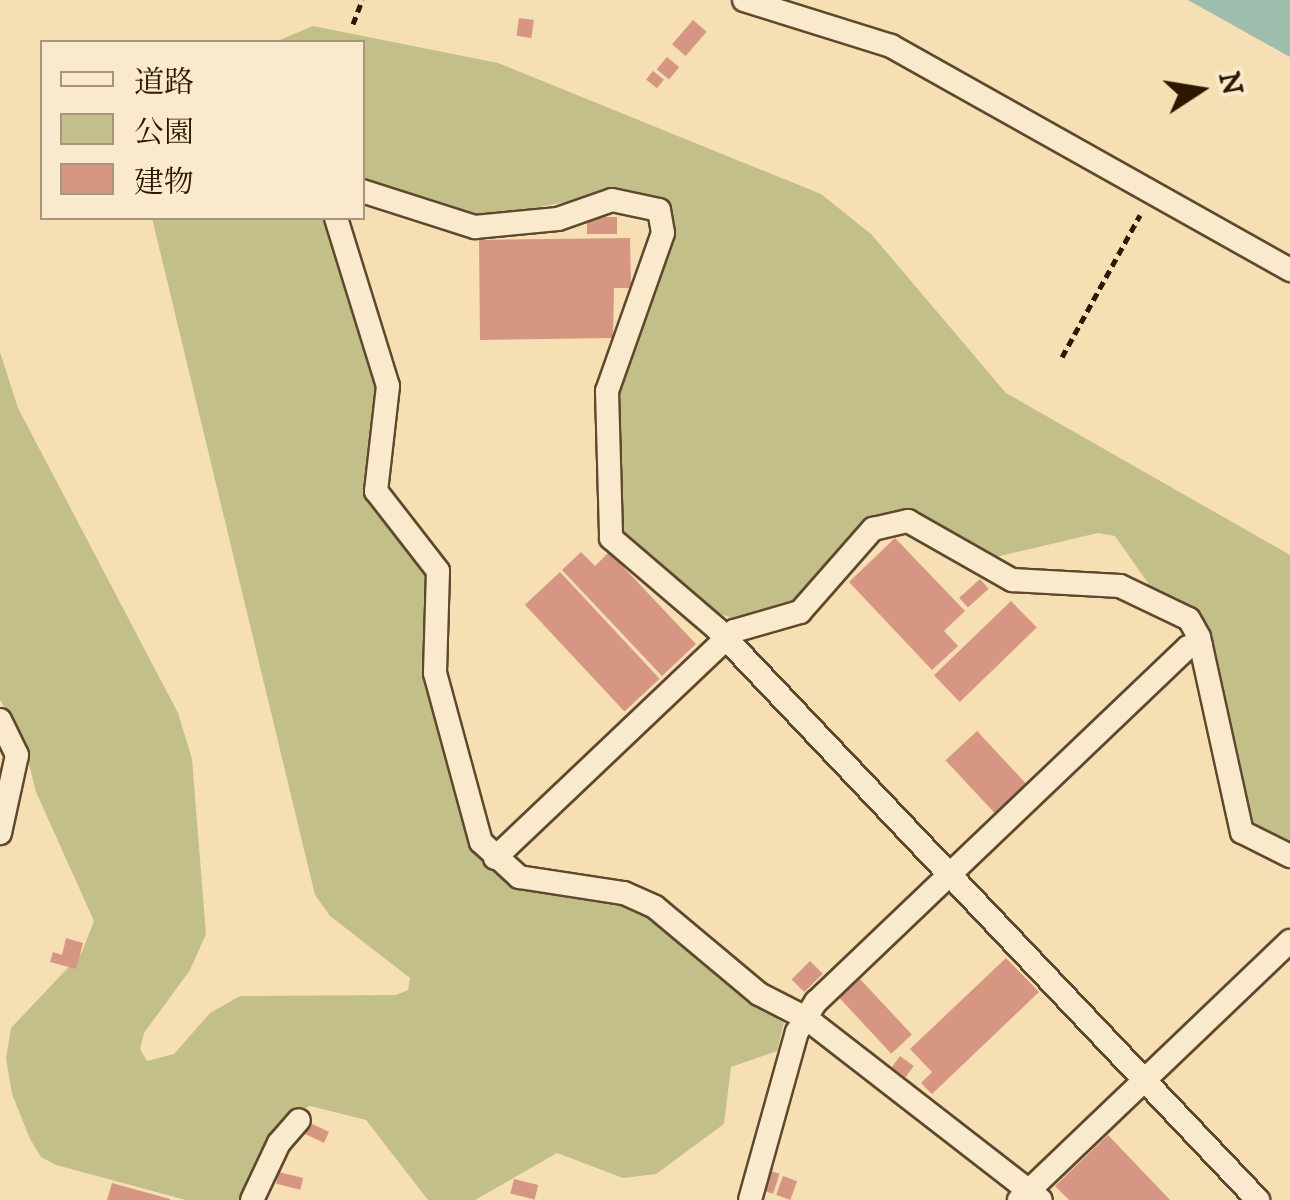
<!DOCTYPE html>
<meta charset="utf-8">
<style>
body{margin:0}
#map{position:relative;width:1290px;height:1200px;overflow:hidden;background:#f6dfb2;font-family:"IM FELL DW Pica","Noto Serif JP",serif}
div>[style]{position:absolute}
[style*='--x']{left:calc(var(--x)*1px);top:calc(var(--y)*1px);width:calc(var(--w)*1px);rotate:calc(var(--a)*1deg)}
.green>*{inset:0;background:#c2c088}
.water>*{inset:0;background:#9dbdad}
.building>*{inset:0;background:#d69681;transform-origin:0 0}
.path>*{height:5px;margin-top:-2.5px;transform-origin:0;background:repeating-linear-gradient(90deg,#2c1701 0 8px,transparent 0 13px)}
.roads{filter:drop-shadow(2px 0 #5e492d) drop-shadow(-2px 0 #5e492d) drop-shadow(0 2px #5e492d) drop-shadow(0 -2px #5e492d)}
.minor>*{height:22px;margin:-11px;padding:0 11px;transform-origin:11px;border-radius:11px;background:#f9eacd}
span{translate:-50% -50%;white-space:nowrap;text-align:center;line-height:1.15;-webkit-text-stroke:10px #f9eacd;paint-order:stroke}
.legend{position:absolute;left:40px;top:40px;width:325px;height:180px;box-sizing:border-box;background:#f9eacd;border:2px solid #a7967b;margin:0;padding:12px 18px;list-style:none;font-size:30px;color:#2c1701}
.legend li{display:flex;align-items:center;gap:20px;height:50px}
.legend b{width:50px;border:2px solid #a7967b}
.north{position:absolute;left:1150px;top:40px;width:100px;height:100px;-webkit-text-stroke:8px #f9eacd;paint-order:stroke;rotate:78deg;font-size:28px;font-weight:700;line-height:40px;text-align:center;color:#2c1701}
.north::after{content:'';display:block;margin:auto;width:35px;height:45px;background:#2c1701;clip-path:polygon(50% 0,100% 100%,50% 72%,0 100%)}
</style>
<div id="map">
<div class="green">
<div style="clip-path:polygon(313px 26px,498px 63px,821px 194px,871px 234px,1006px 393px,1290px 555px,1290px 848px,1249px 827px,1207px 635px,1150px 586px,1115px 536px,1098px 533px,996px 557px,909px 513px,795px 605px,734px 619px,704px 608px,619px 534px,614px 407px,665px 205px,625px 191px,475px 219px,363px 183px,362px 42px,275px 42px)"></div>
<div style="clip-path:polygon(152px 218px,328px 218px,380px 388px,368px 470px,430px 574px,427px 654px,482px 857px,637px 906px,784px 1023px,777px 1051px,731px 1067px,724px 1124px,656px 1174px,623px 1178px,557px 1153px,475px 1200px,428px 1200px,366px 1120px,310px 1106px,293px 1114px,243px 1200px,186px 1200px,56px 1165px,41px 1157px,30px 1139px,12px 1094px,6px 1058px,11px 1028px,81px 954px,94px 921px,36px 792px,22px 737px,0 700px,0 352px,18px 408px,178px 713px,192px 759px,206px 934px,190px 970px,144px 1033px,140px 1049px,147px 1061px,174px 1054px,210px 1013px,240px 996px,396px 995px,408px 990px,410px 978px,330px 916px,315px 895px)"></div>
</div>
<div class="water">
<div style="clip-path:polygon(1188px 0,1290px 0,1290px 57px)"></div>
</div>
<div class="building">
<div style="left:519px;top:18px;width:15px;height:18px;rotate:8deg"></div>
<div style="left:693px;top:20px;width:18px;height:32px;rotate:41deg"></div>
<div style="left:667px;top:57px;width:16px;height:16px;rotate:40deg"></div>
<div style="left:653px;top:71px;width:14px;height:11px;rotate:39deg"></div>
<div style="left:587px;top:217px;width:30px;height:17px"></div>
<div style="clip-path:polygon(630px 238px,631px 288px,614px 288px,613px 338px,480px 340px,479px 240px)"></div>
<div style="clip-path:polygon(895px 538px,965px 611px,944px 631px,958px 646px,932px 670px,849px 582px)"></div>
<div style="clip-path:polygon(581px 552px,595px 566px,609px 552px,696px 644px,662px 676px,562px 570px)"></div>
<div style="left:560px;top:572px;width:146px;height:48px;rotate:47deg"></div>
<div style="left:980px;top:579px;width:13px;height:28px;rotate:48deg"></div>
<div style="left:1011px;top:601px;width:37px;height:107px;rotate:46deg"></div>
<div style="left:977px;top:731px;width:73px;height:43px;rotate:47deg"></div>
<div style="clip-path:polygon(66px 938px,83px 943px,76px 969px,50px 962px,53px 952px,62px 955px)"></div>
<div style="clip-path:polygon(1006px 958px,1039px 992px,932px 1094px,921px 1083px,932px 1072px,910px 1049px)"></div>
<div style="left:810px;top:961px;width:18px;height:26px;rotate:45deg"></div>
<div style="left:860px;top:979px;width:76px;height:28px;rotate:47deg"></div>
<div style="left:900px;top:1056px;width:17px;height:14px;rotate:36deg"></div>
<div style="left:310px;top:1123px;width:21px;height:12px;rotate:25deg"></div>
<div style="clip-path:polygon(1108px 1135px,1170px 1200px,1069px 1200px,1055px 1186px)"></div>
<div style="left:771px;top:1171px;width:9px;height:21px;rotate:18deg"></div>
<div style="left:279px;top:1172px;width:25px;height:12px;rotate:14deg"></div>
<div style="left:783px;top:1176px;width:15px;height:20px;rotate:20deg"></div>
<div style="left:514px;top:1179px;width:25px;height:15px;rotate:14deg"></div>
<div style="clip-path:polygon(112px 1183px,170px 1199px,170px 1200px,107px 1200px)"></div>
</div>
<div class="path">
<div style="--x:353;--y:24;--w:26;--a:-69"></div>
<div style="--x:1062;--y:357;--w:162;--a:-61.2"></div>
</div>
<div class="roads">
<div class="minor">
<div style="--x:744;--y:0;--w:154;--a:17.4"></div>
<div style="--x:891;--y:46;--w:458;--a:29.3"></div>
<div style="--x:362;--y:191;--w:119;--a:17.7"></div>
<div style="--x:475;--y:227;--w:83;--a:-5.5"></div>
<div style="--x:558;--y:219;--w:57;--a:-19.4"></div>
<div style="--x:612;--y:200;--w:48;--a:12"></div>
<div style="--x:659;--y:210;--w:23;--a:80"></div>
<div style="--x:663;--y:233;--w:168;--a:109.5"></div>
<div style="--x:607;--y:391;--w:147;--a:88.4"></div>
<div style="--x:611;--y:538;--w:140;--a:40.6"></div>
<div style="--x:717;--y:629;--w:787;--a:46.55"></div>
<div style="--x:336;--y:218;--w:176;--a:72.8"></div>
<div style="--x:388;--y:386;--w:106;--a:96.5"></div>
<div style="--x:376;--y:491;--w:101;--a:52.2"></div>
<div style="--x:438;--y:571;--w:102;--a:91.7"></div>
<div style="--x:435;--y:673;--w:175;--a:74.8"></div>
<div style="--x:481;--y:842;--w:52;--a:42.6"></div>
<div style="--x:519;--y:877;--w:106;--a:8.7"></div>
<div style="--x:624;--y:893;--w:34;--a:24"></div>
<div style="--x:655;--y:907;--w:136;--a:39.9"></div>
<div style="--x:759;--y:994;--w:53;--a:27.1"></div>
<div style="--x:806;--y:1018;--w:297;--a:37.8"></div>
<div style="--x:0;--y:720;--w:39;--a:64"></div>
<div style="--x:17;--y:755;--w:80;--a:102.3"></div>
<div style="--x:495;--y:858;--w:330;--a:-43.5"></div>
<div style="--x:734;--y:631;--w:69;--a:-16.1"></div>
<div style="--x:800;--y:612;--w:111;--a:-48.7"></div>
<div style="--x:873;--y:529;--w:36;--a:-13"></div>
<div style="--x:908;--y:521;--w:120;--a:29.6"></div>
<div style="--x:1012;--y:580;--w:108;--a:3.2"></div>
<div style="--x:1120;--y:586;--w:76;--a:25.6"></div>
<div style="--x:1189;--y:619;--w:21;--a:61"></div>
<div style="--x:1199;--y:637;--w:200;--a:77.6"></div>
<div style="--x:1242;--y:832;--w:54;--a:26.6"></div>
<div style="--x:252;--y:1200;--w:63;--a:-64.7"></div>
<div style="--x:279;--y:1143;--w:30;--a:-49"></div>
<div style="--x:750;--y:1200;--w:174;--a:-74.4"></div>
<div style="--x:797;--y:1032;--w:36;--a:-58"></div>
<div style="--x:816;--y:1002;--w:514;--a:-43.66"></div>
<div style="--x:1188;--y:647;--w:13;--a:-9"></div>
<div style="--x:1019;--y:1200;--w:375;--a:-43.7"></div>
</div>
</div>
<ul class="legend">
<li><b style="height:12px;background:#f9eacd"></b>道路</li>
<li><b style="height:28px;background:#c2c088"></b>公園</li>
<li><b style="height:28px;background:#d69681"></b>建物</li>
</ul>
<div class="north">N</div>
</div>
